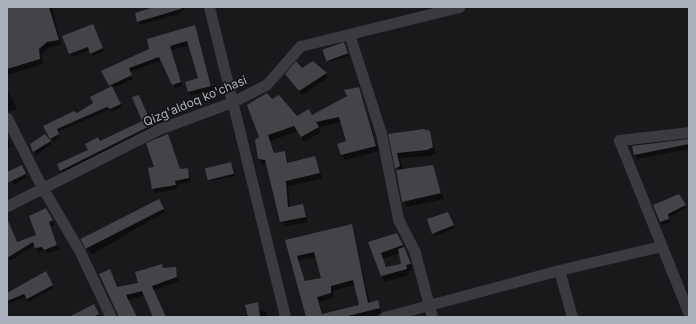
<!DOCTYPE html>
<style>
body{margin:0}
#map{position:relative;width:696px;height:324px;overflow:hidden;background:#19191b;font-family:Inter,sans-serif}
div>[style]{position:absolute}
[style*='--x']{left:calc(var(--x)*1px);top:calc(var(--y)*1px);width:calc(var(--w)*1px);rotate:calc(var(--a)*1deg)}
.shadow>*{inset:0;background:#0007;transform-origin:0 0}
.building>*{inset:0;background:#434448;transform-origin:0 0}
.street>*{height:11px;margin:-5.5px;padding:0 5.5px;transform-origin:5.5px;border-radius:5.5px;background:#3a3b41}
span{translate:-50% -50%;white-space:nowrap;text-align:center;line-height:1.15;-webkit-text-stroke:3.5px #141416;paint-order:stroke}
.street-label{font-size:12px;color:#abb1bc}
.frame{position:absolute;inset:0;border:8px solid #abb1bc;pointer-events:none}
</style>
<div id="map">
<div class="shadow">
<div style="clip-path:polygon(7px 7px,52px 7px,61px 45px,50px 47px,41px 55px,43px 64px,7px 75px)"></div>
<div style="clip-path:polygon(158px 7px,185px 7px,179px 14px,140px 25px,138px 22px)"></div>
<div style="clip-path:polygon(195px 26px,213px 90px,191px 95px,189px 91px,200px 78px,189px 45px,171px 50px,182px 86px,175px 88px,162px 60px,130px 72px,133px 79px,113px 88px,122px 107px,112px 112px,110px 109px,57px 132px,60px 138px,53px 141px,44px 126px,76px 114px,95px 103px,111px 87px,103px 72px)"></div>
<div style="clip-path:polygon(94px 28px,104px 51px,93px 56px,90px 50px,72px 57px,64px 36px)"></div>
<div style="clip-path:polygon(345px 46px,349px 56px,328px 62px,327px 60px)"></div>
<div style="clip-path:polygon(326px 73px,328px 77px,302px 95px,286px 75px)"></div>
<div style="clip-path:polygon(7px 88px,17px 109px,7px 112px)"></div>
<div style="clip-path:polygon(358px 88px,379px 151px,345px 160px,338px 145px,347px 141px,342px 122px,318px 127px,321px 132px,304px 142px,298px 131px,270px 141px,275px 154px,285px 152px,289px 163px,315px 157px,322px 178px,288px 187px,290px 208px,302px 205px,308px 222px,284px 226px,267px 164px,262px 164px,259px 159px,260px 138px,272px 101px,297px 117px,312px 116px,348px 97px)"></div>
<div style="clip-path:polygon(140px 100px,154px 129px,63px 174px,59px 165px,143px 122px)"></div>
<div style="clip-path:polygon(429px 132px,436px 153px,430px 156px,400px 158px,403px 170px,432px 166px,444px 199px,406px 207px,390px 135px)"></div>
<div style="clip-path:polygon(168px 136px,180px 170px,187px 169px,191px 182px,176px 185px,178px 189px,155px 193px,153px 189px,155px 168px)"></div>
<div style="clip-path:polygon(7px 137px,12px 146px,7px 149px)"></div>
<div style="clip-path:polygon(689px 140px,689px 149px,637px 159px,635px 155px)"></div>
<div style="clip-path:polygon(50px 141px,51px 144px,36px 155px,31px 145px)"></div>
<div style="clip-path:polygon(232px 166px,235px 176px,210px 181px,208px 178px)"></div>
<div style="left:21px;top:167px;width:12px;height:15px;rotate:59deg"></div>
<div style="clip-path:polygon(679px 195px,686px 208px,669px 217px,670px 222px,662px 225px,654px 206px)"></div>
<div style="left:158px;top:200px;width:14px;height:85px;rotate:60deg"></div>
<div style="clip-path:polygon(46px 210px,54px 225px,51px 226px,59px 249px,47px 254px,46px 250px,38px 252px,35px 245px,10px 261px,7px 255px,7px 219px,17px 243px,37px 236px)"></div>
<div style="clip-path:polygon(449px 216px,454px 228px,435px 236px,428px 220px)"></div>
<div style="clip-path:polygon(evenodd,352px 225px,370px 304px,378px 302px,382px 313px,367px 317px,333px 317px,360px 306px,355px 285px,334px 290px,333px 298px,319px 302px,323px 317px,306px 317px,286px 240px,352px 225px,316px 257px,322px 278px,306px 282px,299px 260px,316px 257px)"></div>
<div style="clip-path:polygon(evenodd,400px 240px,413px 270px,409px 271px,409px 275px,385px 282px,382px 277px,402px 270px,381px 275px,369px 243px,400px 240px,400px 253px,402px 265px,387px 268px,383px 259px,400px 253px)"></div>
<div style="clip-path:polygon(162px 265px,164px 269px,175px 269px,179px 281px,154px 290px,166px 317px,155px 317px,145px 295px,128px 300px,136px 317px,121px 317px,117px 288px,139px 284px,143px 269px)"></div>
<div style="clip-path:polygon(45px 273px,54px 288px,29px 302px,26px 297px,7px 304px,7px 291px,10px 292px)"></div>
<div style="clip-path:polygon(257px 303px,260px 311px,266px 311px,268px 317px,242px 317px,248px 314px)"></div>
<div style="clip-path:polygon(93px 305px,100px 317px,71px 317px)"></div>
</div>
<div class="building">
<div style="clip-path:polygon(7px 7px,49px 7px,59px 40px,47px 42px,39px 49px,40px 59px,7px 69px)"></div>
<div style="clip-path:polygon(154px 7px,181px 7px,181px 9px,137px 22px,135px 13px)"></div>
<div style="clip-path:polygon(93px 24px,103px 48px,90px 54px,88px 47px,69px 54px,62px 36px)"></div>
<div style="clip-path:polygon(195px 25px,211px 86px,188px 92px,185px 82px,198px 78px,187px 41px,170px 46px,181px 82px,172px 85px,159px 57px,129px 68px,132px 75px,109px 86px,101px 71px,149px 49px,147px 39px)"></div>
<div style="left:344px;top:42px;width:12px;height:23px;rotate:70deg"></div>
<div style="clip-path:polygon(296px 61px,302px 68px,313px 61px,327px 73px,299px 91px,285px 74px)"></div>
<div style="clip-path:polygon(112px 86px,121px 104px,110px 109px,107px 107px,57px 129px,59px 134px,50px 139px,43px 126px,74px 111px,77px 113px,93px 103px,90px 97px)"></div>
<div style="clip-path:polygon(359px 87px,376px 146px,341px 155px,337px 144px,346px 141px,339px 117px,316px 122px,319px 127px,301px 137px,294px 126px,268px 135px,274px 153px,285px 151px,287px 163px,315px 156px,320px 173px,286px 181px,288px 207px,303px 204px,306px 217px,280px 222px,265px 160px,258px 159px,255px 140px,259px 137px,247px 105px,267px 93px,272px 99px,279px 95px,297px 116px,309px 109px,312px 115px,347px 96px,344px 90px)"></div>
<div style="clip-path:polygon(139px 95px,152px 125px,60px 171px,57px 164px,88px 150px,85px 144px,98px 137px,100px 141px,142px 121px,132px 97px)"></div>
<div style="clip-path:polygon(424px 129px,430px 131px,433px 147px,427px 150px,397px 153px,400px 166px,395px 169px,388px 134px)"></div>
<div style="clip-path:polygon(45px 134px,51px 141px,33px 152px,30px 144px)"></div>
<div style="clip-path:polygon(168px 134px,180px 169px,188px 168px,189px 178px,175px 181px,176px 185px,152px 189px,148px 168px,154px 167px,146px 143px)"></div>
<div style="clip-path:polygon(689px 139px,689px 144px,634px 155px,632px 146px)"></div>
<div style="left:231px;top:162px;width:12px;height:27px;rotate:76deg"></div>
<div style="clip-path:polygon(22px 165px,26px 174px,7px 183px,7px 172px)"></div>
<div style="clip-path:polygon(433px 165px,441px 193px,402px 202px,396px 170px)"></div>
<div style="clip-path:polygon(679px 194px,686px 205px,668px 214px,669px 219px,660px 222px,653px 205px)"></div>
<div style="left:159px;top:199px;width:11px;height:88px;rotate:63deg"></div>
<div style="clip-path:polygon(46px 208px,53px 220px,49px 222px,57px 245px,44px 250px,42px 247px,35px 248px,33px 242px,7px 258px,7px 218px,17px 242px,36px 235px,29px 216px)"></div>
<div style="clip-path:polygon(448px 212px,454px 225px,432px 234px,427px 219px)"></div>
<div style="clip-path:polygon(evenodd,352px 224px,368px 303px,378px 300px,380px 308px,344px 317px,306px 317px,285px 240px,352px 224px,314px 252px,321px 278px,305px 281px,297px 256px,314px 252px,352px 224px,353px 280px,359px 305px,322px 314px,317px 297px,331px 293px,331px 286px,353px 280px)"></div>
<div style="clip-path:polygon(397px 233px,403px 245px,381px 253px,386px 267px,401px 264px,398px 249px,404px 247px,411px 264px,406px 265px,407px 269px,381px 276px,368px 242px)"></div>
<div style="clip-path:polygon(162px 264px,163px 268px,176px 267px,177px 277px,152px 286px,166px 317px,153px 317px,142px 291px,126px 295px,137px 317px,119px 317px,99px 274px,110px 269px,117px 287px,138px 283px,135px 272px)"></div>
<div style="clip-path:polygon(46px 271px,53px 285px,27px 299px,24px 294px,7px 301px,7px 293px)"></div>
<div style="clip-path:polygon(258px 302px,260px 317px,248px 317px,245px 305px)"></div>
<div style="clip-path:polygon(94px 304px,99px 314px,93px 317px,69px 317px)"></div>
</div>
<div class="street">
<div style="--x:209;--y:7;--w:319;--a:76.2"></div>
<div style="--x:349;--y:34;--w:104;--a:72.1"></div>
<div style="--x:381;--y:133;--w:88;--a:78.8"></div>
<div style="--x:398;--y:219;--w:38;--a:63"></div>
<div style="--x:415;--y:253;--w:66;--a:75.1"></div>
<div style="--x:7;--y:118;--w:77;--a:63.1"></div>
<div style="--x:42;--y:187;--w:73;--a:59.6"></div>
<div style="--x:79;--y:250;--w:74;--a:64.5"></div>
<div style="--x:689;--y:132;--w:70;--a:173.5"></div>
<div style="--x:619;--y:140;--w:188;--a:68.1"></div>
<div style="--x:7;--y:206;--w:170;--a:-26.9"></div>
<div style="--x:159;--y:129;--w:78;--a:-20.3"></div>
<div style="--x:232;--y:102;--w:38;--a:-27"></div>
<div style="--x:266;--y:85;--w:52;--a:-48.9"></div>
<div style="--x:300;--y:46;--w:164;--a:-13.8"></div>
<div style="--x:559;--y:270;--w:49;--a:74.5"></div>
<div style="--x:384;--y:317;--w:181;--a:-15"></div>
<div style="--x:559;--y:270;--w:105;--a:-13.2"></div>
</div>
<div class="street-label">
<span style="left:195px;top:101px;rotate:-23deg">Qizg'aldoq ko'chasi</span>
</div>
<div class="frame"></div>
</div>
